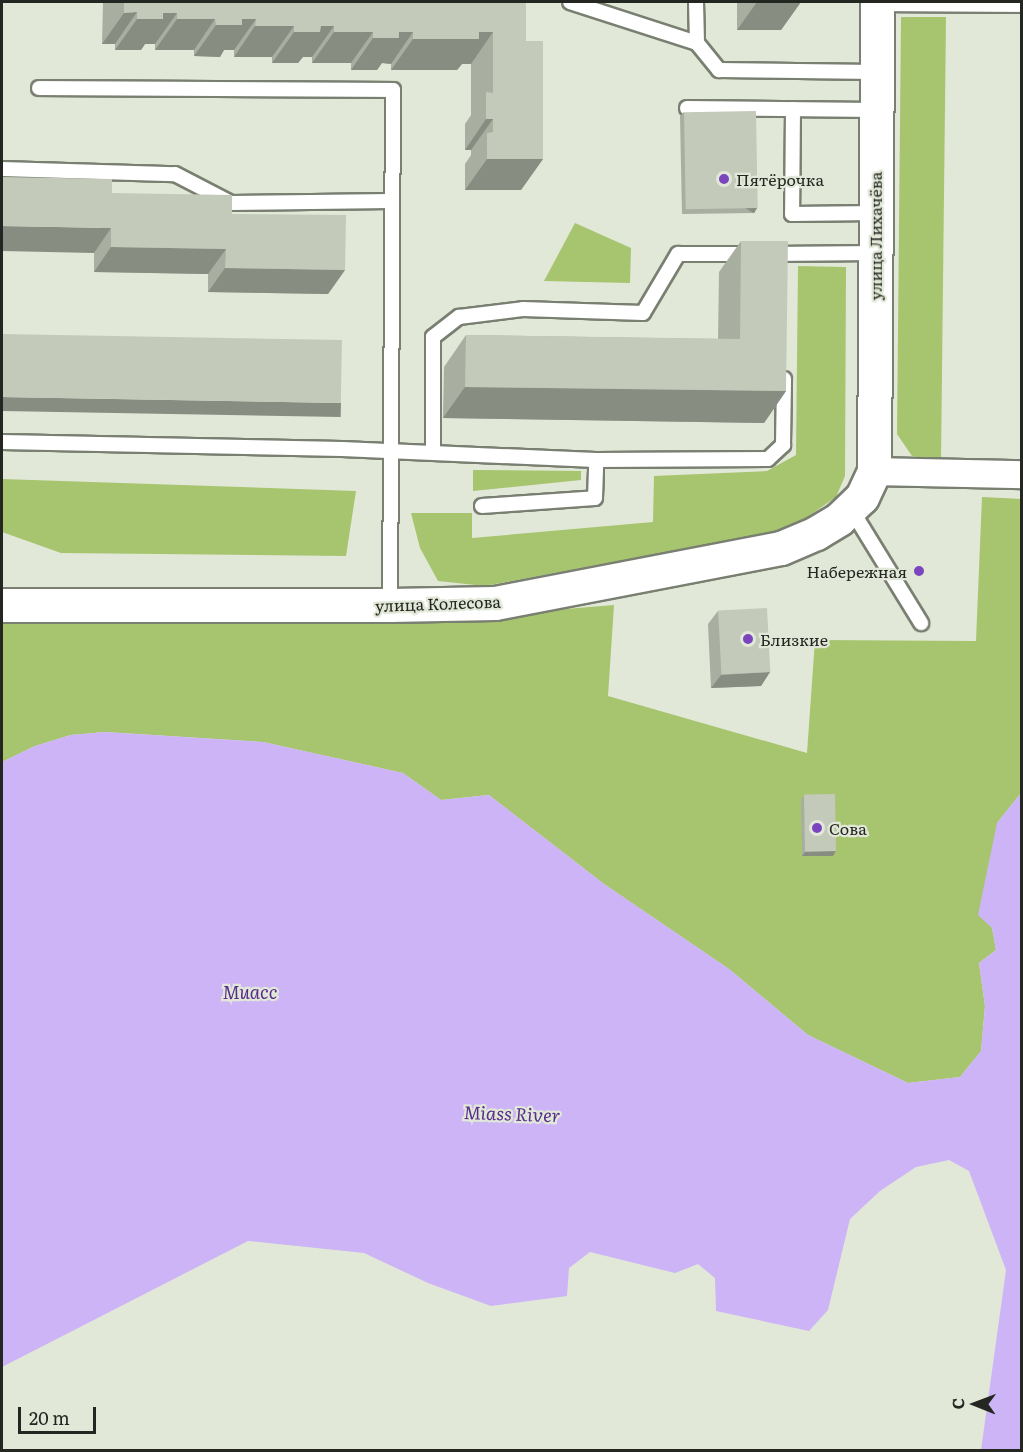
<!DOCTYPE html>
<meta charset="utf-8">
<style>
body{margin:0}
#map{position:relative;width:1023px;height:1452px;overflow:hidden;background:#e2e8d8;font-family:Literata,serif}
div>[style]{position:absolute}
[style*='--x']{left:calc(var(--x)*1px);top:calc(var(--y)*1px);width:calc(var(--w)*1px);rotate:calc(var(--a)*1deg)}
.green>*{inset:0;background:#a7c46f}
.water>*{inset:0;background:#ccb4f7}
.roads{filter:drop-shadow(2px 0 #797f71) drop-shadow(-2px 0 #797f71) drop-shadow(0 2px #797f71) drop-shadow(0 -2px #797f71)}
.lane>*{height:14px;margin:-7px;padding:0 7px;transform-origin:7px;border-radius:7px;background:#fff}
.street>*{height:27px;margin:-13.5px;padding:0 13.5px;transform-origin:13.5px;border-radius:13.5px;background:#fff}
.secondary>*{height:33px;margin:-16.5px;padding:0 16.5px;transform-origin:16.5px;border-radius:16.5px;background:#fff}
.wall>*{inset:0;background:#a8aea0}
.shaded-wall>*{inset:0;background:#888d82;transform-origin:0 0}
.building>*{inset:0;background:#c3caba;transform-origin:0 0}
.dots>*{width:16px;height:16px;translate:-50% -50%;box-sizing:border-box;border:3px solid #e2e8d8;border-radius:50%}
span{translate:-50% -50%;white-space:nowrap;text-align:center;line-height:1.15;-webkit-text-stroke:4.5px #e2e8d8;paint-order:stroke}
.poi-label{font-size:16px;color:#242621}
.left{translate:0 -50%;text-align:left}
.right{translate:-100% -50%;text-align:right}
.street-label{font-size:16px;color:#242621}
.water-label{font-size:18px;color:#582e8c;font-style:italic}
.frame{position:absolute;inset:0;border:3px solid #242621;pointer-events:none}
.north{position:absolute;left:945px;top:1374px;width:60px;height:60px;-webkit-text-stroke:4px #e2e8d8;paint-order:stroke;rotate:271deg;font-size:16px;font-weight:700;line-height:24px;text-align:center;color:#242621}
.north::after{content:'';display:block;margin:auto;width:21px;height:27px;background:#242621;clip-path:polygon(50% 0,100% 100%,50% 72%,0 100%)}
.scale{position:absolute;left:18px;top:1407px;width:78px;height:27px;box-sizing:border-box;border:3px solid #242621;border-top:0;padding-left:8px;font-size:18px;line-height:21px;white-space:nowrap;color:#242621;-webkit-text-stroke:4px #e2e8d8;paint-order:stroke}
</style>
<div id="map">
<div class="green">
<div style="clip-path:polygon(901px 17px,946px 17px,941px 461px,912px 456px,897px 434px)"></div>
<div style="clip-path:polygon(575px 223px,631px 248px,630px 283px,544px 281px)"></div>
<div style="clip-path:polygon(798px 266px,846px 267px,845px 476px,836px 497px,790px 529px,485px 586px,438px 581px,420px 548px,411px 513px,472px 513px,472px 538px,653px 522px,654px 476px,767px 471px,796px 455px)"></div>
<div style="clip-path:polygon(473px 470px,581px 471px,581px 480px,473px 491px)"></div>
<div style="clip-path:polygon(2px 479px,356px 491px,346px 556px,61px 553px,2px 532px)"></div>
<div style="clip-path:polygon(982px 497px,1021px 499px,1021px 793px,997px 823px,992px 928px,996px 950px,979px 963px,985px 1006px,981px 1051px,960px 1077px,908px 1083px,808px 1035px,729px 969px,604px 884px,489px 795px,441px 800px,403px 773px,263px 742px,105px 732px,71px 735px,35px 746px,2px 762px,2px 619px,494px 615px,614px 605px,608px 696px,807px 753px,815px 640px,976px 641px)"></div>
</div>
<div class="water">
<div style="clip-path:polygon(105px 732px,263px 742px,403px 773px,441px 800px,489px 795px,604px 884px,729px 969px,808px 1035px,908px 1083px,960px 1077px,981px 1051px,985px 1006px,979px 963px,996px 950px,992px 928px,978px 915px,997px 823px,1021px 793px,1021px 1450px,981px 1450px,1006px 1270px,969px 1171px,949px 1160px,916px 1167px,880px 1191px,850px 1219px,828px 1310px,809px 1331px,716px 1311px,715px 1278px,698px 1264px,675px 1273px,590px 1252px,569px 1268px,567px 1296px,491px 1306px,428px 1283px,364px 1253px,248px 1241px,2px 1367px,2px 762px,35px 746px,71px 735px)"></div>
</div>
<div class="roads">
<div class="lane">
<div style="--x:570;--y:2;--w:133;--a:17.9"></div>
<div style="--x:696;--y:2;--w:41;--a:88.6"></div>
<div style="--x:697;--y:43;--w:35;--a:51"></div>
<div style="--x:719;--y:70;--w:157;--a:0.7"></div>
<div style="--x:877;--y:4;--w:145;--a:0.4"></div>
<div style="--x:39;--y:88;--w:354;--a:0.3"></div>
<div style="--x:393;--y:90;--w:515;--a:90.33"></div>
<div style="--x:687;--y:108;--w:189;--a:0.6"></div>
<div style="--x:793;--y:109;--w:105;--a:90.5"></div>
<div style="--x:792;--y:214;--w:83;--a:-0.7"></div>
<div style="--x:2;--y:169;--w:173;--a:1.7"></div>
<div style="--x:175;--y:174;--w:63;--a:27.4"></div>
<div style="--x:231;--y:203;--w:160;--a:-0.7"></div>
<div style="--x:772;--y:254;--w:103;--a:-0.6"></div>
<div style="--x:2;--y:442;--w:340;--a:1.2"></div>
<div style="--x:342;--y:449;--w:254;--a:2.5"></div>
<div style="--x:596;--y:460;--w:172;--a:-0.3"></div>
<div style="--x:768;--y:459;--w:21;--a:-43"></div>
<div style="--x:783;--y:445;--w:66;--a:-89.1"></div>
<div style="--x:433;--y:452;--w:115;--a:-90"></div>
<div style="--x:433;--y:337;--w:33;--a:-38"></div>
<div style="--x:459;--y:317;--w:64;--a:-7.1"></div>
<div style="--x:523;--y:309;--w:120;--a:1.9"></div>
<div style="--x:643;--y:313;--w:69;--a:-59.3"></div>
<div style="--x:678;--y:254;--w:72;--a:0"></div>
<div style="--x:482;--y:506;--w:113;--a:-4"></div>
<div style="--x:595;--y:498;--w:38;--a:-88"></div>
<div style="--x:851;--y:509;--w:134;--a:58.4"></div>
</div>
<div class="street">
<div style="--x:874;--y:471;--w:148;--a:1.2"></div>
</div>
<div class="secondary">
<div style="--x:2;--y:605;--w:388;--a:0"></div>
<div style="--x:390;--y:605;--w:105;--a:-1.1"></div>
<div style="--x:495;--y:603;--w:291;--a:-10.9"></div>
<div style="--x:781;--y:548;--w:38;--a:-23"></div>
<div style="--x:816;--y:533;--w:27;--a:-31"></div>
<div style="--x:839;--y:519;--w:32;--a:-44"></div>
<div style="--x:862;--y:497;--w:29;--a:-65"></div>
<div style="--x:874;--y:471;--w:469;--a:-89.6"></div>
</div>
</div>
<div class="wall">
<div style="clip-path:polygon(103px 2px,526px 2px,526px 41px,543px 159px,521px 190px,465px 190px,465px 164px,471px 155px,471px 150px,465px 150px,465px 124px,471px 115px,471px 64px,462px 64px,457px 70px,391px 70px,391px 64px,382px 63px,377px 70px,351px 70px,351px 63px,312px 63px,312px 57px,303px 57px,298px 63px,272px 63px,272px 57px,234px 57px,234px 50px,224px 50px,220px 57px,194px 56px,194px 50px,155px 50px,155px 44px,145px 44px,141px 50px,115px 50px,115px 44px,102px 44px)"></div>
<div style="clip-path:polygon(737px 2px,801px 2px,781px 30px,737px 30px)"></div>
<div style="clip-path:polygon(684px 112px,757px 208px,754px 213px,682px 214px,680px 116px)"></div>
<div style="clip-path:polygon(112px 193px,232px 214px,345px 270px,328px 294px,208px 292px,208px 274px,94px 272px,94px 253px)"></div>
<div style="clip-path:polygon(741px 241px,786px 391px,764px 423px,443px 418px,444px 367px,466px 335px,718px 339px,719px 272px)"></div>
<div style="clip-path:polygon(718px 611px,770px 672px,761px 686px,711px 688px,708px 624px)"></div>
<div style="clip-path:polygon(804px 795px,833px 856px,802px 856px,801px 800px)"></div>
</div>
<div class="shaded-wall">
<div style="clip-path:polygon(757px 2px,801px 2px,781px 30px,737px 30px)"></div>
<div style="clip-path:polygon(137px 12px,115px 44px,102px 44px,124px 13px)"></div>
<div style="clip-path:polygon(163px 13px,177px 13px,155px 44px,145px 44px,141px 50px,115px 50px,137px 19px)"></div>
<div style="clip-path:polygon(177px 19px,215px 19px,194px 50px,155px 50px)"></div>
<div style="clip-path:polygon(242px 19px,256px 19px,234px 50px,224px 50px,220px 57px,194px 56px,216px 25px)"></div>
<div style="clip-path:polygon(255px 26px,294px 26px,272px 57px,234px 57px)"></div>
<div style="clip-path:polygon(321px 26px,334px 26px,312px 57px,303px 57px,298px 63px,272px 63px,294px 32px)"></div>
<div style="clip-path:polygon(334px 32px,373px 32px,351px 63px,312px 63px)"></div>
<div style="clip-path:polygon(399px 32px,413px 32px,391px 64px,382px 63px,377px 70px,351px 70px,373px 38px)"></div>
<div style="clip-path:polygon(479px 32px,493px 32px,471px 64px,462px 64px,457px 70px,391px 70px,413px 39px)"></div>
<div style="clip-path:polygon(486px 119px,493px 119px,471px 150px,465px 150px)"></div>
<div style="clip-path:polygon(487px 159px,543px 159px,521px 190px,465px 190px)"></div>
<div style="left:757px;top:208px;width:6px;height:72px;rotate:121deg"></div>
<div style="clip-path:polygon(2px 226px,111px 228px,94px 253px,2px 251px)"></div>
<div style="clip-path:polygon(111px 247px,226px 249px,208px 274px,94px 272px)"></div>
<div style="clip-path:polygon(225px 268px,345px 270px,328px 294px,208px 292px)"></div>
<div style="clip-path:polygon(465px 387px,786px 391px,764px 423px,443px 418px)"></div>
<div style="left:2px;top:397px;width:339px;height:14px;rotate:1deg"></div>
<div style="clip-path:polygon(770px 672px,761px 686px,711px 688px,721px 675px)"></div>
<div style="clip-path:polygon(836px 851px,833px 856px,802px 856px,805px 852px)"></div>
</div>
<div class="building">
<div style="clip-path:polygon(124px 2px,526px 2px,526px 41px,543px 41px,543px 159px,487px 159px,487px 133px,493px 132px,493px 119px,486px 119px,486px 92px,493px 93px,493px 32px,479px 32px,479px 39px,413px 39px,413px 32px,399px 32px,399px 38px,373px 38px,373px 32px,334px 32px,334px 26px,321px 26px,320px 32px,294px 32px,294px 26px,255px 26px,256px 19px,242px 19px,242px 25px,216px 25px,215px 19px,177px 19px,177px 13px,163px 13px,163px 19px,137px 19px,137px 12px,124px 13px)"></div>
<div style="left:756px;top:111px;width:97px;height:72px;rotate:89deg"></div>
<div style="clip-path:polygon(2px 177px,112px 179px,112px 193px,232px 195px,232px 214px,346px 215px,345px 270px,225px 268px,226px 249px,111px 247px,111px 228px,2px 226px)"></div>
<div style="clip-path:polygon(741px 241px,788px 241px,786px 391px,465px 387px,466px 335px,740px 339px)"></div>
<div style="left:2px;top:334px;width:340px;height:63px;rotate:1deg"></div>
<div style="left:767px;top:608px;width:64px;height:49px;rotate:87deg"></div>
<div style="left:835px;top:794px;width:57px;height:31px;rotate:89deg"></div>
</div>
<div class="dots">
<div style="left:724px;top:179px;background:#7a45bd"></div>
<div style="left:919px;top:571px;background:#7a45bd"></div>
<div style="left:748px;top:639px;background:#7a45bd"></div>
<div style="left:817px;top:828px;background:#7a45bd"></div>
</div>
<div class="poi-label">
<span class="left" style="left:736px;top:179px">Пятёрочка</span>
<span class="right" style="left:907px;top:571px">Набережная</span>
<span class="left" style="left:760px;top:639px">Близкие</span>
<span class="left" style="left:829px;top:828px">Сова</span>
</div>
<div class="street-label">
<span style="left:875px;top:236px;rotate:-90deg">улица Лихачёва</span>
<span style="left:438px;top:603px;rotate:-2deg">улица Колесова</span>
</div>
<div class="water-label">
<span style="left:250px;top:992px">Миасс</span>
<span style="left:512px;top:1114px;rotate:2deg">Miass River</span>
</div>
<div class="frame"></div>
<div class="north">С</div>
<div class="scale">20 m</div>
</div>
